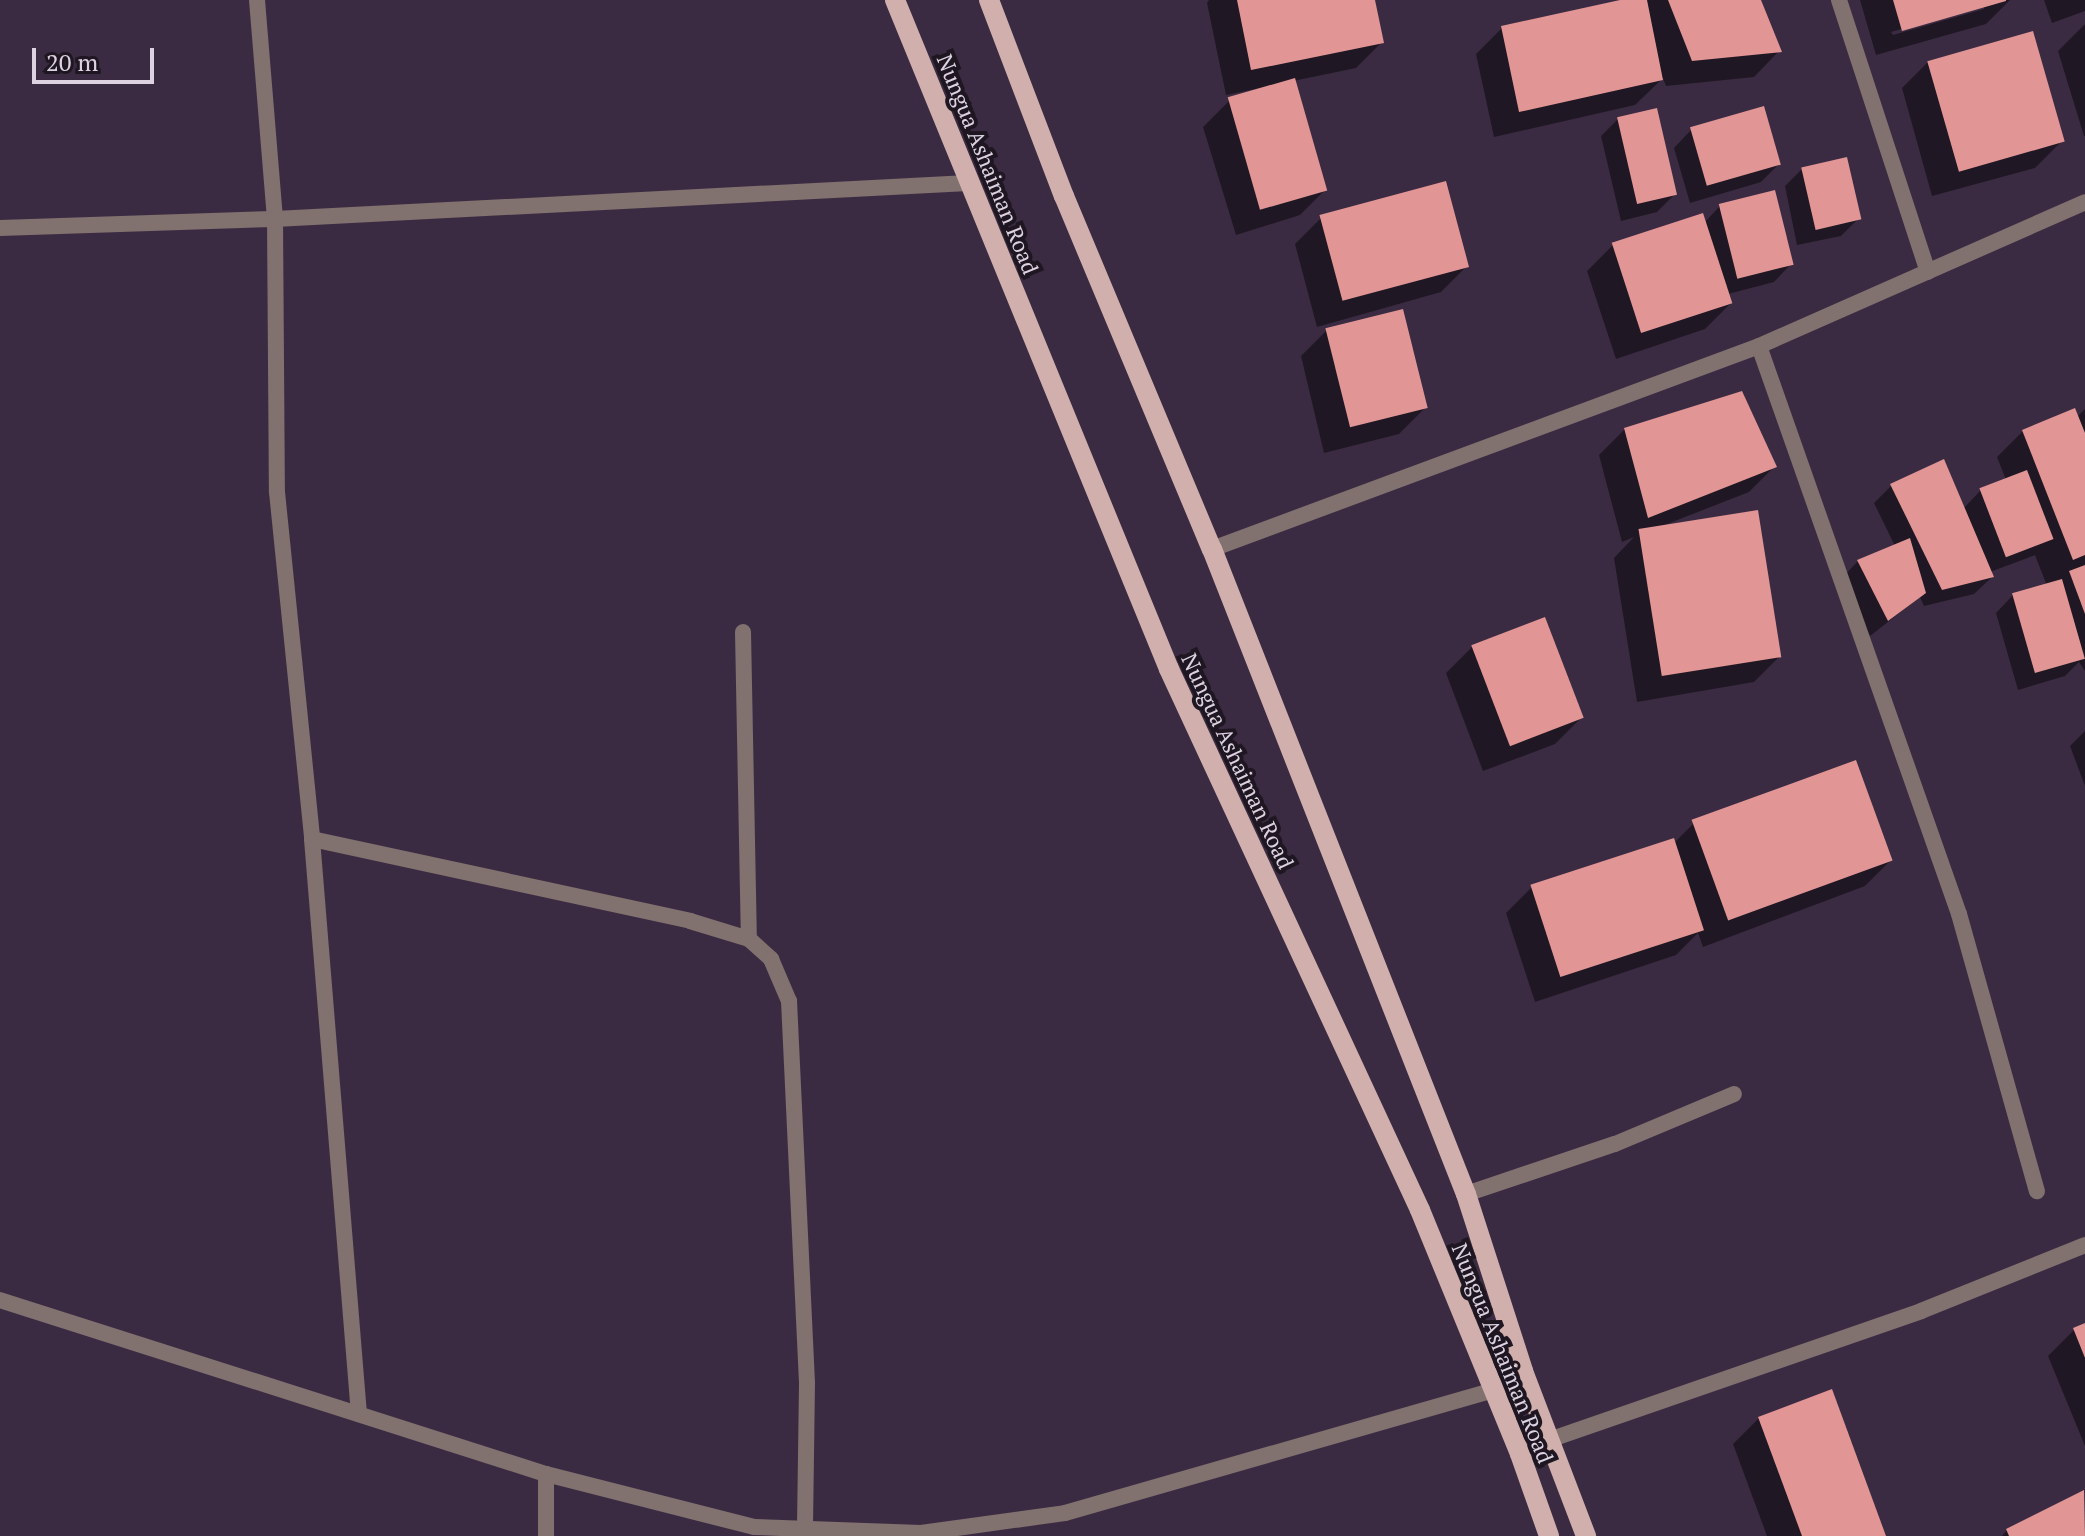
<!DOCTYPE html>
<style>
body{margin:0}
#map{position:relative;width:2085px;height:1536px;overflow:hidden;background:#3b2b42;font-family:"PT Serif",serif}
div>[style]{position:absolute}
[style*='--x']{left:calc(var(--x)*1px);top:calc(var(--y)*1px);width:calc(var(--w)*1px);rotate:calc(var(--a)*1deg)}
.shadow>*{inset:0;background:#0007}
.building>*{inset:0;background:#e19594;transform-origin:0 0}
.lane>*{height:16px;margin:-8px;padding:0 8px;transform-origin:8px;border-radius:8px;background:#81716f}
.street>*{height:16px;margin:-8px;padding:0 8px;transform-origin:8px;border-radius:8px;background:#81716f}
.primary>*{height:20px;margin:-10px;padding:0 10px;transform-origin:10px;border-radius:10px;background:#d0afac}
span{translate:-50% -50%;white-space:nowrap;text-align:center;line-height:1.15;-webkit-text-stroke:8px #1e1721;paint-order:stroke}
.street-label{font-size:22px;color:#dcd2e1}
.scale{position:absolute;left:32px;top:48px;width:122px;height:36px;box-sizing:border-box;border:4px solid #dcd2e1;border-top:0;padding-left:10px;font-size:24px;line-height:28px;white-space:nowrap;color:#dcd2e1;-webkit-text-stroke:6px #1e1721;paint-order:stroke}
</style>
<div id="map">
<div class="shadow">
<div style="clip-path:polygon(1209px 0,1373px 0,1382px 42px,1356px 68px,1293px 81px,1326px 189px,1300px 215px,1236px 235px,1203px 127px,1229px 101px,1261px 91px,1260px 88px,1226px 95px,1207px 3px)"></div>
<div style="clip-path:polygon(1630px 0,1759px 0,1779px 51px,1754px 77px,1666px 86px,1663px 78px,1635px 105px,1494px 137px,1476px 54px,1502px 28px)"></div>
<div style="clip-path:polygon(evenodd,1860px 0,2010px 0,1986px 24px,1876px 55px,1860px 0,1984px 5px,1984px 9px,1893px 35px,1891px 32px,1984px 5px)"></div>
<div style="clip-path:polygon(2044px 0,2085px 0,2085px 11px,2052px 23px)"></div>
<div style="clip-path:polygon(2085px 24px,2085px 136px,2084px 136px,2058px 51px)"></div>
<div style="clip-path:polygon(1928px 62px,2061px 142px,2035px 168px,1932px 196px,1902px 88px)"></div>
<div style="clip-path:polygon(1618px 119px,1675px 194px,1657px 212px,1621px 221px,1601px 136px)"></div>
<div style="clip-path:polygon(1691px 130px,1779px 164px,1761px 182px,1690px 203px,1674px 148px)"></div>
<div style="clip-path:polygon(1802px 169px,1858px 219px,1841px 236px,1797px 245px,1785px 186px)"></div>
<div style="clip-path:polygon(1720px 206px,1791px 264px,1774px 282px,1728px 294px,1731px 303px,1705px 329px,1616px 359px,1587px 271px,1613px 245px,1704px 223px)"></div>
<div style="clip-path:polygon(1321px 218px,1467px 266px,1441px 292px,1317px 327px,1295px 244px)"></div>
<div style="clip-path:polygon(1327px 330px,1425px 408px,1399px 434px,1324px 453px,1301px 356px)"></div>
<div style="clip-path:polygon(2085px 409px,2085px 671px,2079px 662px,2065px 676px,2018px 690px,1996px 613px,2013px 595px,2047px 586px,2035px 555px,1990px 572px,1992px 577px,1974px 594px,1924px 606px,1920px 597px,1870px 636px,1841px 579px,1858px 561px,1895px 546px,1874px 503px,1891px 486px,1963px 509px,1981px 490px,2006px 480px,1997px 457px,2023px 431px,2077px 417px)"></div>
<div style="clip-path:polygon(1625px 429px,1775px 466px,1749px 492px,1662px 526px,1780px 656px,1754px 682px,1637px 702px,1614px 558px,1634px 537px,1622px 542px,1599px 455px)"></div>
<div style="clip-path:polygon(1472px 647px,1581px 718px,1555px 744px,1483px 771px,1446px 673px)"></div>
<div style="clip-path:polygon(2085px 731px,2085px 786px,2070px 746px)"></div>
<div style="clip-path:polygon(1693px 824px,1891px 860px,1865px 886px,1703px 947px,1698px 933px,1676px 955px,1535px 1002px,1506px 913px,1532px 887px,1674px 843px)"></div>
<div style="clip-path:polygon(2085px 1325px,2085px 1446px,2048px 1356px,2074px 1330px)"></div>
<div style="clip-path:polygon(1759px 1418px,1884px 1536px,1767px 1536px,1733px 1444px)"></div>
<div style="clip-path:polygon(2083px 1493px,2085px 1536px,2002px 1536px,2007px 1530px)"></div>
</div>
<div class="building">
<div style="clip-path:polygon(1237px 0,1375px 0,1384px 43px,1251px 70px)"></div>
<div style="clip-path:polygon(1620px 0,1647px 0,1663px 80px,1519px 112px,1501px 26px)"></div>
<div style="clip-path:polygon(1668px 0,1761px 0,1782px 52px,1692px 61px)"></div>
<div style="clip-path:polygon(1893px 0,2006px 0,2006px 1px,1902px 31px)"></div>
<div style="left:2033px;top:31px;width:115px;height:110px;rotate:74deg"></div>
<div style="left:1295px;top:78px;width:117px;height:70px;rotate:74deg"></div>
<div style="left:1764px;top:106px;width:61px;height:77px;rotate:74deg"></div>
<div style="left:1657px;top:108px;width:89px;height:41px;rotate:77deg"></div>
<div style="left:1847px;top:157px;width:64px;height:47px;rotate:77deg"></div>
<div style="left:1446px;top:181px;width:89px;height:131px;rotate:75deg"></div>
<div style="left:1775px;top:190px;width:77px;height:58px;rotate:76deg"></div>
<div style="left:1703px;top:213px;width:95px;height:96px;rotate:72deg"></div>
<div style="left:1403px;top:309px;width:102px;height:80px;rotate:76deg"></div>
<div style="clip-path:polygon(1742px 391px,1777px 467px,1648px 518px,1624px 428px)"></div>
<div style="clip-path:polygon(2075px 408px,2085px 433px,2085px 555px,2073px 560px,2022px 430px)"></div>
<div style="clip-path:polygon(1944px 459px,1994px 577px,1942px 590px,1890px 484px)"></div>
<div style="left:2027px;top:470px;width:74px;height:51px;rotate:69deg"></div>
<div style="left:1758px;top:510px;width:149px;height:121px;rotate:81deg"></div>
<div style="clip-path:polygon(1910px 538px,1926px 593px,1888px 621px,1857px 560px)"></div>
<div style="clip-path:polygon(2085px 565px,2085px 614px,2069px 571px)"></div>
<div style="left:2062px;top:579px;width:83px;height:52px;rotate:74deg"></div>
<div style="left:1545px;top:617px;width:108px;height:79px;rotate:69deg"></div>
<div style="left:1856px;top:760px;width:107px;height:175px;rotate:70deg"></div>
<div style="left:1674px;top:838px;width:97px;height:151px;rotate:72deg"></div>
<div style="clip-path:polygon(2085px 1323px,2085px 1358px,2073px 1328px)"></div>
<div style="clip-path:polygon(1832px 1389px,1886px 1536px,1802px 1536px,1758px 1417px)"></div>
<div style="clip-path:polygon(2084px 1490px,2085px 1536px,2009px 1536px,2006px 1529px)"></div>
</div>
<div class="lane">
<div style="--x:743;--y:632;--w:307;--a:88.9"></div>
<div style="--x:1466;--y:1194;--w:157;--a:-18.6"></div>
<div style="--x:1615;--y:1144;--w:129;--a:-22.8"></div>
</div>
<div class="street">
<div style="--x:257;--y:0;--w:220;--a:85.3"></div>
<div style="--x:275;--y:219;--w:273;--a:89.6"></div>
<div style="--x:277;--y:492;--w:349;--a:84.2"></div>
<div style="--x:312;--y:839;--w:577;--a:85.33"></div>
<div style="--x:1839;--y:0;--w:286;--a:71.9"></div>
<div style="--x:0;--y:228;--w:275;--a:-1.9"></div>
<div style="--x:275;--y:219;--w:694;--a:-2.97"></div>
<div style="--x:1759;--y:346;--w:602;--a:70.6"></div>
<div style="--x:1959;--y:914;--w:288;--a:74.3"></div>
<div style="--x:1212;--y:549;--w:583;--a:-20.36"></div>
<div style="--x:1759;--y:346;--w:356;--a:-23.8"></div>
<div style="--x:312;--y:839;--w:387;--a:12.2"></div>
<div style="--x:690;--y:921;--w:62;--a:17"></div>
<div style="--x:749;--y:939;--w:30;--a:42"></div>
<div style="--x:771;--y:959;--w:46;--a:66.8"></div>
<div style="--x:789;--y:1001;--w:382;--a:87.3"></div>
<div style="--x:807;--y:1383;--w:145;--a:90.8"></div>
<div style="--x:0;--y:1300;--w:573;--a:17.68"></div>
<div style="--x:546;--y:1474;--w:215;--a:14.3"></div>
<div style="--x:754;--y:1527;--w:167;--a:2.1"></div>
<div style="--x:921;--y:1533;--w:145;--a:-7.9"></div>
<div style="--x:1065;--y:1513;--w:445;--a:-16"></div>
<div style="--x:1493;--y:1390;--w:36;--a:-32"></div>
<div style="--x:1549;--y:1440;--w:394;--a:-19.1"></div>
<div style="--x:1921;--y:1311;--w:177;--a:-21.9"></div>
<div style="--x:546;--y:1536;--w:62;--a:-90"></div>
</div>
<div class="primary">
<div style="--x:895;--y:0;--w:723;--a:67.73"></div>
<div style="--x:1169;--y:669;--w:596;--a:65.11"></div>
<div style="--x:1420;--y:1210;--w:264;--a:67.7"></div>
<div style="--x:1520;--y:1454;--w:87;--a:70.5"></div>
<div style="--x:989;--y:0;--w:210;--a:69.1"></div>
<div style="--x:1064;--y:196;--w:383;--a:67.3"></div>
<div style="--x:1212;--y:549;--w:693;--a:68.51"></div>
<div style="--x:1466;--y:1194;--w:186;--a:72.1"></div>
<div style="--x:1523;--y:1371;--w:177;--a:69.1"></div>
</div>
<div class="street-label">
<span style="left:988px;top:164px;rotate:68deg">Nungua Ashaiman Road</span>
<span style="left:1238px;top:761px;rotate:65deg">Nungua Ashaiman Road</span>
<span style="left:1503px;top:1353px;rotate:68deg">Nungua Ashaiman Road</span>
</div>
<div class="scale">20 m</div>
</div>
